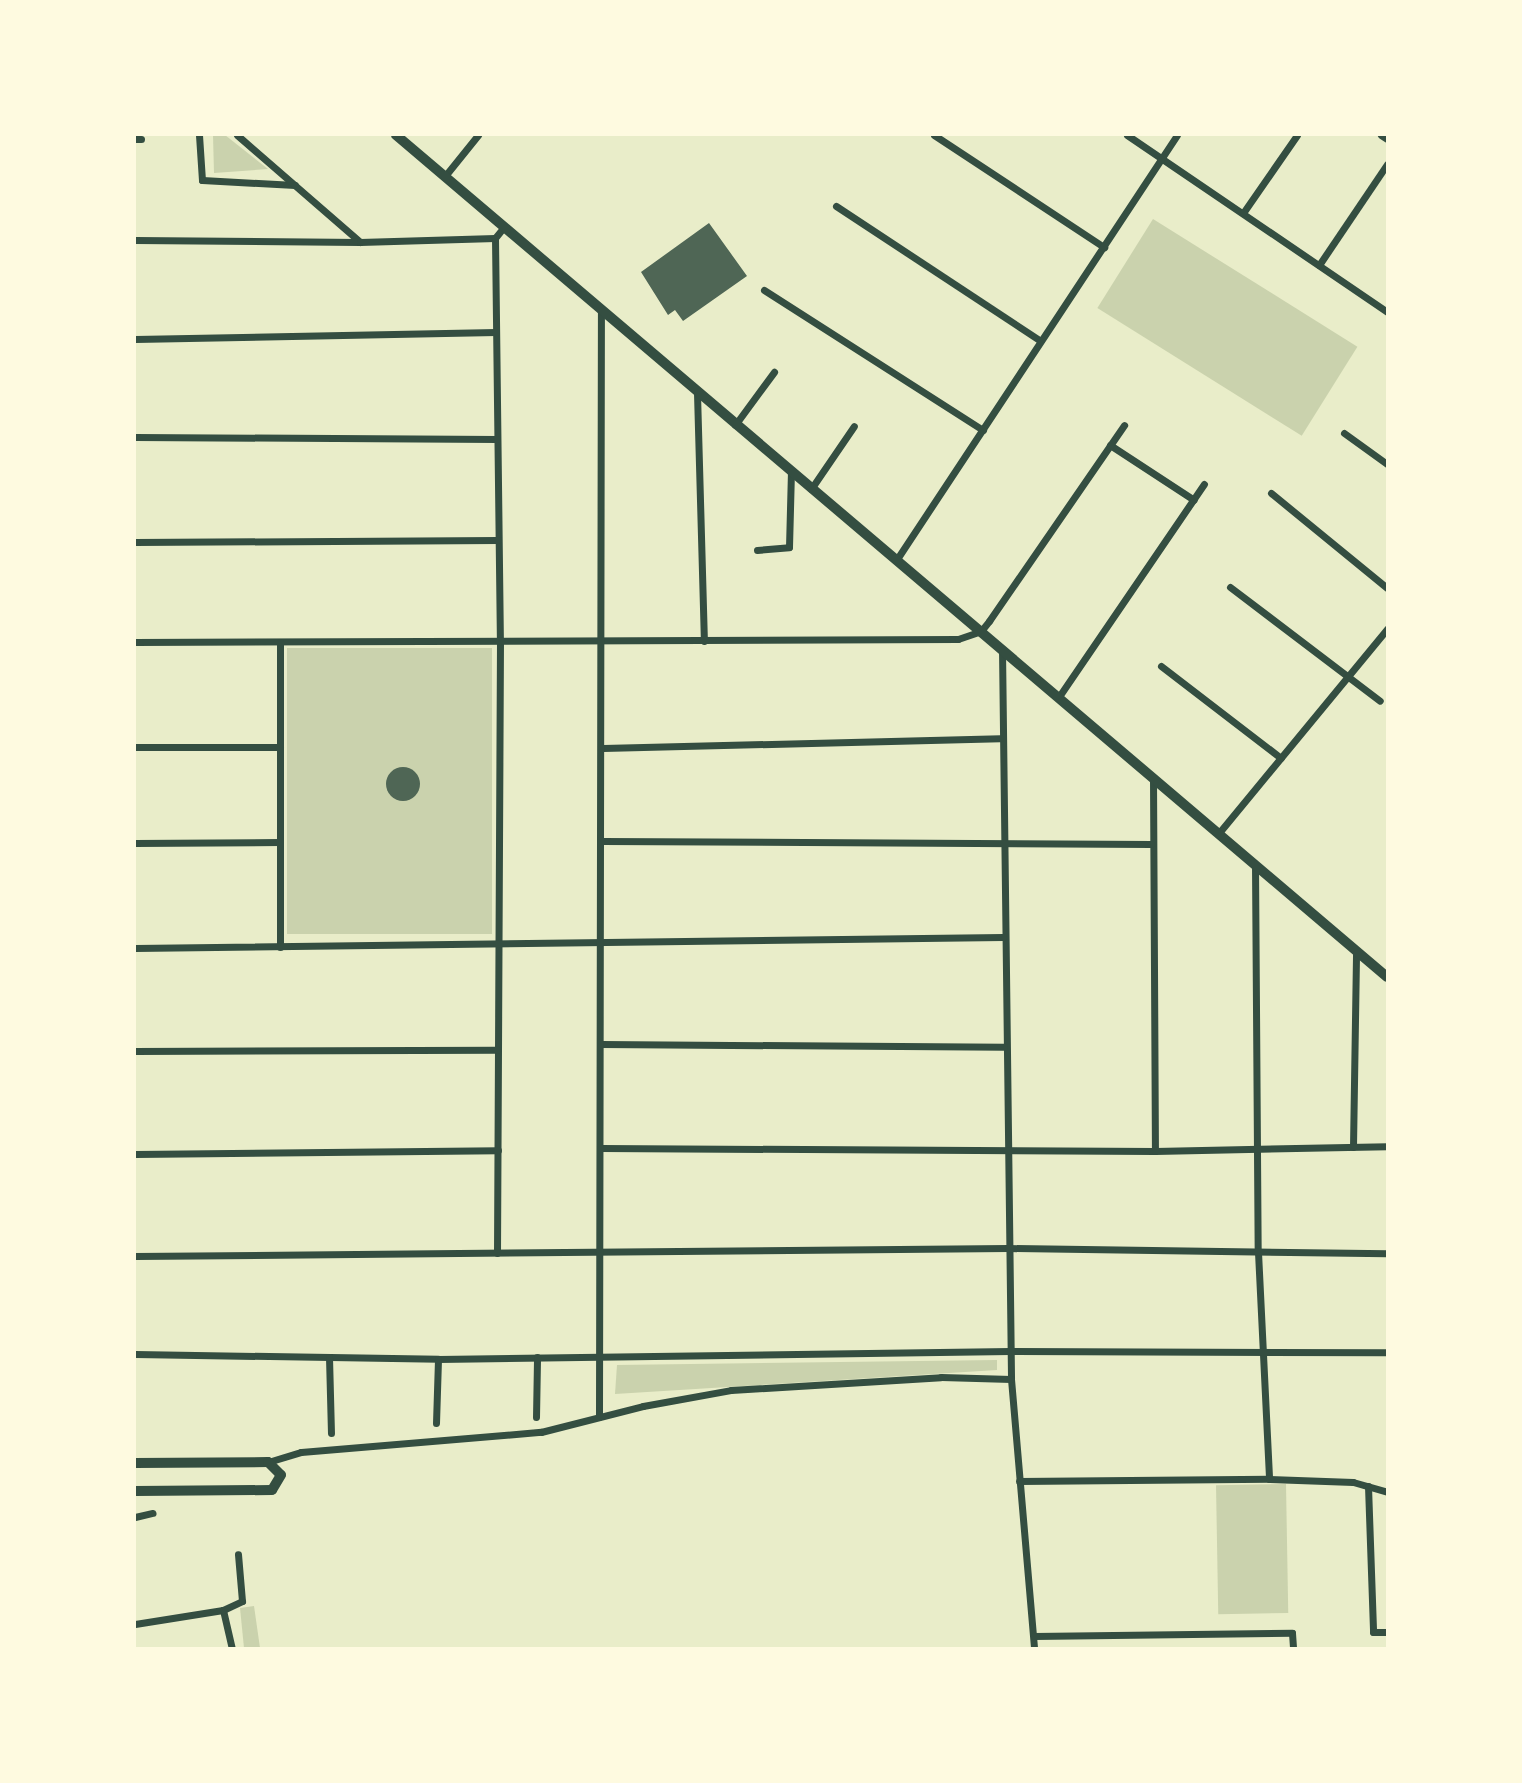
<!DOCTYPE html>
<style>
body{margin:0}
#map{position:relative;width:1522px;height:1783px;overflow:hidden;background:#e9edc9;font-family:"Alegreya Sans",sans-serif}
div>[style]{position:absolute}
[style*='--x']{left:calc(var(--x)*1px);top:calc(var(--y)*1px);width:calc(var(--w)*1px);rotate:calc(var(--a)*1deg)}
.green>*{inset:0;background:#cad2ad;transform-origin:0 0}
.building>*{inset:0;background:#4f6655}
.round{border-radius:50%}
.minor>*{height:7px;margin:-3.5px;padding:0 3.5px;transform-origin:3.5px;border-radius:3.5px;background:#344e41}
.tertiary>*{height:10px;margin:-5px;padding:0 5px;transform-origin:5px;border-radius:5px;background:#344e41}
.secondary>*{height:10px;margin:-5px;padding:0 5px;transform-origin:5px;border-radius:5px;background:#344e41}
span{translate:-50% -50%;white-space:nowrap;text-align:center;line-height:1.15;-webkit-text-stroke:7px #fefae0;paint-order:stroke}
.frame{position:absolute;inset:0;border:136px solid #fefae0;pointer-events:none}
</style>
<div id="map">
<div class="green">
<div style="clip-path:polygon(213px 135px,225px 135px,268px 169px,214px 173px)"></div>
<div style="left:1153px;top:219px;width:241px;height:105px;rotate:32deg"></div>
<div style="left:287px;top:648px;width:205px;height:286px"></div>
<div style="clip-path:polygon(997px 1360px,997px 1370px,615px 1394px,617px 1365px)"></div>
<div style="left:1286px;top:1484px;width:129px;height:70px;rotate:89deg"></div>
<div style="clip-path:polygon(254px 1606px,260px 1648px,244px 1648px,240px 1608px)"></div>
</div>
<div class="building">
<div style="clip-path:polygon(709px 223px,747px 276px,683px 321px,675px 310px,668px 315px,641px 272px)"></div>
<div class="round" style="left:386px;top:767px;width:34px;height:34px"></div>
</div>
<div class="minor">
<div style="--x:199;--y:135;--w:45;--a:86.2"></div>
<div style="--x:202;--y:180;--w:93;--a:3.1"></div>
<div style="--x:237;--y:135;--w:163;--a:41"></div>
<div style="--x:934;--y:135;--w:204;--a:33.4"></div>
<div style="--x:1127;--y:135;--w:315;--a:34.2"></div>
<div style="--x:1381;--y:135;--w:7;--a:34"></div>
<div style="--x:135;--y:139;--w:6;--a:0"></div>
<div style="--x:445;--y:176;--w:53;--a:-51.2"></div>
<div style="--x:836;--y:206;--w:245;--a:33.4"></div>
<div style="--x:1243;--y:213;--w:95;--a:-55.3"></div>
<div style="--x:495;--y:238;--w:403;--a:89.3"></div>
<div style="--x:500;--y:641;--w:612;--a:90.28"></div>
<div style="--x:135;--y:240;--w:225;--a:0.5"></div>
<div style="--x:360;--y:242;--w:135;--a:-1.7"></div>
<div style="--x:495;--y:238;--w:14;--a:-51"></div>
<div style="--x:1319;--y:265;--w:122;--a:-56"></div>
<div style="--x:764;--y:290;--w:260;--a:32.6"></div>
<div style="--x:135;--y:339;--w:361;--a:-1.1"></div>
<div style="--x:697;--y:393;--w:248;--a:88.4"></div>
<div style="--x:735;--y:425;--w:66;--a:-53.7"></div>
<div style="--x:1344;--y:433;--w:53;--a:35.8"></div>
<div style="--x:135;--y:437;--w:362;--a:0.3"></div>
<div style="--x:1110;--y:445;--w:100;--a:33.2"></div>
<div style="--x:811;--y:489;--w:76;--a:-55.7"></div>
<div style="--x:1271;--y:493;--w:150;--a:39.3"></div>
<div style="--x:135;--y:542;--w:363;--a:-0.3"></div>
<div style="--x:757;--y:550;--w:32;--a:-5"></div>
<div style="--x:789;--y:547;--w:75;--a:-88.5"></div>
<div style="--x:897;--y:559;--w:508;--a:-56.56"></div>
<div style="--x:1230;--y:587;--w:188;--a:37.2"></div>
<div style="--x:135;--y:642;--w:823;--a:-0.21"></div>
<div style="--x:958;--y:639;--w:24;--a:-19"></div>
<div style="--x:981;--y:631;--w:13;--a:-51"></div>
<div style="--x:989;--y:621;--w:238;--a:-55.4"></div>
<div style="--x:1002;--y:649;--w:730;--a:89.29"></div>
<div style="--x:1011;--y:1379;--w:270;--a:85.1"></div>
<div style="--x:1161;--y:666;--w:151;--a:37.5"></div>
<div style="--x:1058;--y:698;--w:259;--a:-55.7"></div>
<div style="--x:135;--y:747;--w:145;--a:0"></div>
<div style="--x:603;--y:748;--w:397;--a:-1.4"></div>
<div style="--x:1153;--y:778;--w:373;--a:89.7"></div>
<div style="--x:1218;--y:834;--w:266;--a:-50.5"></div>
<div style="--x:603;--y:841;--w:548;--a:0.31"></div>
<div style="--x:135;--y:843;--w:145;--a:-0.4"></div>
<div style="--x:1255;--y:865;--w:387;--a:89.6"></div>
<div style="--x:1258;--y:1252;--w:227;--a:87.2"></div>
<div style="--x:280;--y:947;--w:305;--a:-90"></div>
<div style="--x:135;--y:948;--w:868;--a:-0.73"></div>
<div style="--x:601;--y:1044;--w:403;--a:0.4"></div>
<div style="--x:135;--y:1051;--w:362;--a:-0.2"></div>
<div style="--x:1353;--y:1147;--w:196;--a:-89.1"></div>
<div style="--x:601;--y:1148;--w:554;--a:0.31"></div>
<div style="--x:1155;--y:1151;--w:232;--a:-1.2"></div>
<div style="--x:135;--y:1154;--w:363;--a:-0.6"></div>
<div style="--x:135;--y:1256;--w:873;--a:-0.53"></div>
<div style="--x:1008;--y:1248;--w:379;--a:0.8"></div>
<div style="--x:135;--y:1354;--w:303;--a:0.9"></div>
<div style="--x:438;--y:1359;--w:572;--a:-0.8"></div>
<div style="--x:1010;--y:1351;--w:377;--a:0.2"></div>
<div style="--x:329;--y:1357;--w:76;--a:88.5"></div>
<div style="--x:536;--y:1417;--w:60;--a:-89"></div>
<div style="--x:599;--y:1417;--w:1107;--a:-89.9"></div>
<div style="--x:436;--y:1423;--w:64;--a:-88.2"></div>
<div style="--x:268;--y:1462;--w:34;--a:-17"></div>
<div style="--x:301;--y:1452;--w:241;--a:-4.8"></div>
<div style="--x:541;--y:1432;--w:105;--a:-14.3"></div>
<div style="--x:643;--y:1406;--w:89;--a:-10.3"></div>
<div style="--x:731;--y:1390;--w:210;--a:-3.5"></div>
<div style="--x:941;--y:1377;--w:70;--a:1.6"></div>
<div style="--x:1019;--y:1481;--w:250;--a:-0.5"></div>
<div style="--x:1269;--y:1479;--w:84;--a:2"></div>
<div style="--x:1353;--y:1482;--w:35;--a:16"></div>
<div style="--x:1368;--y:1486;--w:146;--a:88"></div>
<div style="--x:1373;--y:1632;--w:14;--a:0"></div>
<div style="--x:135;--y:1517;--w:18;--a:-13"></div>
<div style="--x:223;--y:1610;--w:39;--a:77"></div>
<div style="--x:135;--y:1624;--w:89;--a:-9"></div>
<div style="--x:223;--y:1610;--w:21;--a:-25"></div>
<div style="--x:242;--y:1601;--w:47;--a:-94.9"></div>
<div style="--x:1034;--y:1636;--w:258;--a:-0.7"></div>
<div style="--x:1292;--y:1633;--w:15;--a:86"></div>
</div>
<div class="tertiary">
<div style="--x:135;--y:1463;--w:133;--a:-0.4"></div>
<div style="--x:268;--y:1462;--w:18;--a:45"></div>
<div style="--x:281;--y:1475;--w:17;--a:121"></div>
<div style="--x:272;--y:1490;--w:137;--a:179.6"></div>
</div>
<div class="secondary">
<div style="--x:396;--y:135;--w:1300;--a:40.35"></div>
</div>
<div class="frame"></div>
</div>
